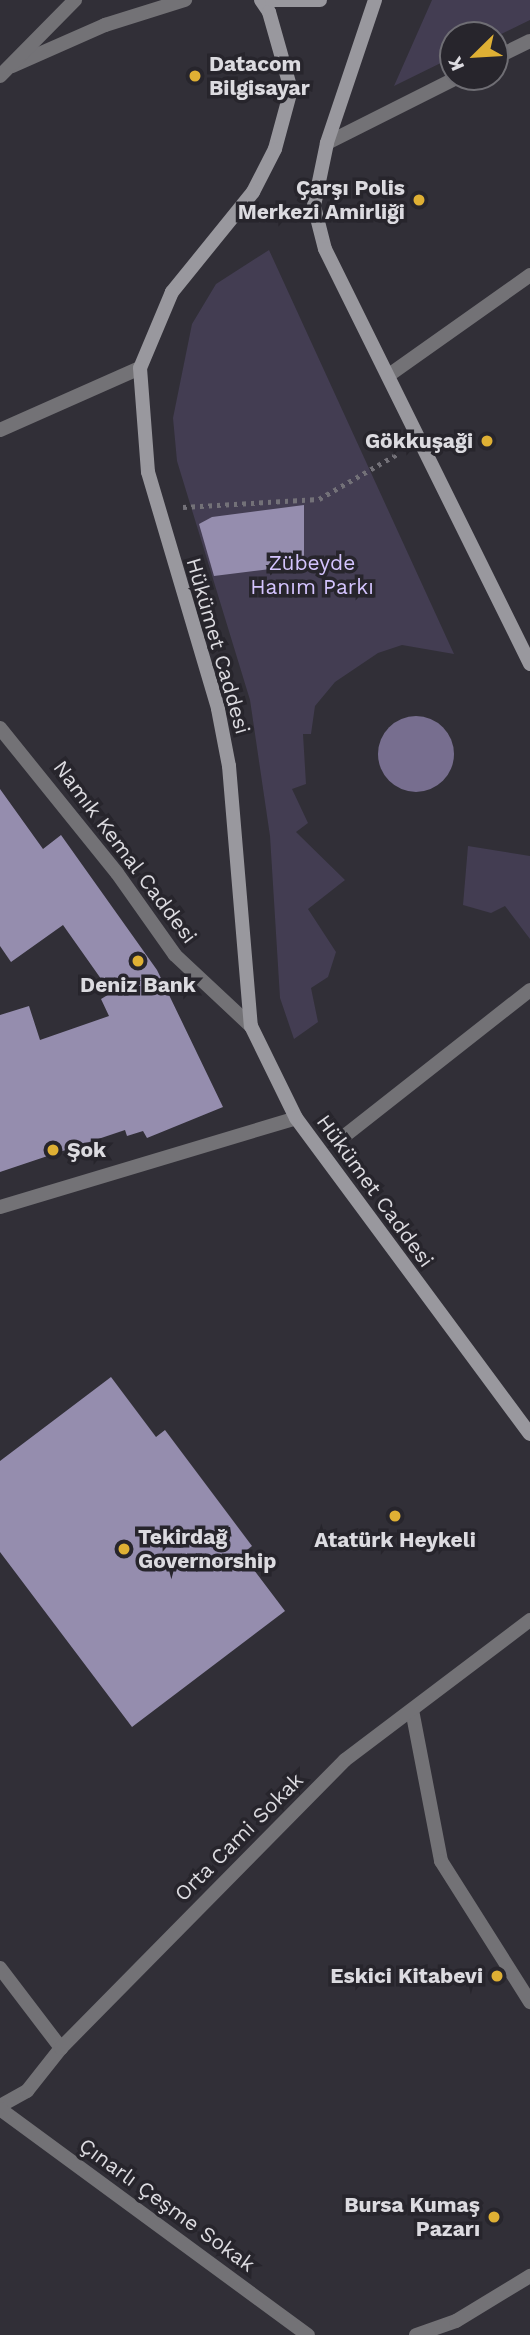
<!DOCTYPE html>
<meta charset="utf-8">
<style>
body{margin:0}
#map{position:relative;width:530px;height:2335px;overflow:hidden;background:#312f37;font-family:"Work Sans",sans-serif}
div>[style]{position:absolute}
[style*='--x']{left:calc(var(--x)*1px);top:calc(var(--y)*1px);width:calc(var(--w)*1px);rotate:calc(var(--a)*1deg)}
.green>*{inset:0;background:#433d52}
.water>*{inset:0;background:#776e8f}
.round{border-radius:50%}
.building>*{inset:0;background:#958dae}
.path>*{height:4.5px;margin-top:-2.25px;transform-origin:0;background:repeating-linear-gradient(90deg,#737178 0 3.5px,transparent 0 8.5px)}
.pedestrian>*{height:14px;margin:-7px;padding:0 7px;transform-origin:7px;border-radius:7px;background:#737276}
.minor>*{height:14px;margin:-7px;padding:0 7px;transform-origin:7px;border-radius:7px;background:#737276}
.tertiary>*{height:14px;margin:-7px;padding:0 7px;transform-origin:7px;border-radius:7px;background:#737276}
.secondary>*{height:14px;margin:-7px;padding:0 7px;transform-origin:7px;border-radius:7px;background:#99989e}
.dots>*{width:19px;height:19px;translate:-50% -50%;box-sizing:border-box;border:4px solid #27252c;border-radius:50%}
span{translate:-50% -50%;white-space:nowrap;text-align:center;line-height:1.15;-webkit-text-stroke:7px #27252c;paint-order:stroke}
.poi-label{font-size:21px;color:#dcdbe0;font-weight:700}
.left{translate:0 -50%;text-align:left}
.right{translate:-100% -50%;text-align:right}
.park-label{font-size:21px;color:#d4c4fe}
.street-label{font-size:21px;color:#dcdbe0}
.north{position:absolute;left:439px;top:21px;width:70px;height:70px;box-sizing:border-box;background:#27252c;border:2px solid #6f6e74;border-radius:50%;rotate:246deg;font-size:19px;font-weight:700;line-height:28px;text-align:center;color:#dcdbe0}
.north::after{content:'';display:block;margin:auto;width:24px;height:32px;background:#dfb034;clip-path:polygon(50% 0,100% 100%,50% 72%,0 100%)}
</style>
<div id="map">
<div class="green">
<div style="clip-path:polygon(432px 0,530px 0,530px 20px,495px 37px,453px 35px,453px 57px,394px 86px)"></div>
<div style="clip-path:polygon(269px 250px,454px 654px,402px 645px,378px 653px,335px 682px,315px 706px,311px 734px,303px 734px,306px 784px,292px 789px,308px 823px,296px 832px,345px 880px,308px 909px,336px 952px,328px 977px,311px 988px,318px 1022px,294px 1039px,280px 998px,270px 836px,250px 700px,177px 461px,173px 418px,192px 324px,216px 284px)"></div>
<div style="clip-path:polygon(468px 846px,530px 856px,530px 939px,505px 906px,491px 913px,463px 905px)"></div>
</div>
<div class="water">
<div class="round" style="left:378px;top:716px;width:76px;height:76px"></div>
</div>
<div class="building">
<div style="clip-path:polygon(304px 505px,304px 565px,214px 576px,199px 524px,212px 517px)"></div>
<div style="clip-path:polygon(0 789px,43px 849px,61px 835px,157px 970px,223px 1107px,147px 1138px,143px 1131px,127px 1136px,125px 1130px,0 1172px,0 1015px,29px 1006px,40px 1040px,109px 1016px,101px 999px,111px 993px,63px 925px,11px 962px,0 946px)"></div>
<div style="clip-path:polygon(111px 1377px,156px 1437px,165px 1430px,252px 1546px,242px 1554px,285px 1611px,132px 1727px,0 1552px,0 1461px)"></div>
</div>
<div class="path">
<div style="--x:183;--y:507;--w:136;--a:-3.4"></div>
<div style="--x:319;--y:499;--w:92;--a:-29.9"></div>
</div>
<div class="pedestrian">
<div style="--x:347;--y:1134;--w:233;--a:-38.2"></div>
</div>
<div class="minor">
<div style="--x:495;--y:58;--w:39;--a:-26"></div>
<div style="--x:12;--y:66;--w:102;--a:-23.8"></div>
<div style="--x:105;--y:25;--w:84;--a:-17.4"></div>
<div style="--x:0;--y:76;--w:107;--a:-45.4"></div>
<div style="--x:327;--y:143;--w:147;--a:-26.7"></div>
<div style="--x:389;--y:375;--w:173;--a:-35.3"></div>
<div style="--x:0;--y:430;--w:153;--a:-23.9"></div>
<div style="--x:412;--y:1710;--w:154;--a:79.1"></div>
<div style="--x:441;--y:1861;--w:167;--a:57.7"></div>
<div style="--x:0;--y:1968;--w:101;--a:52.7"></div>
<div style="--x:0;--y:2106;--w:31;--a:-29"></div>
<div style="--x:27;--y:2091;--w:55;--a:-51.7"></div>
<div style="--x:61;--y:2048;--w:404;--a:-45.4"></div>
<div style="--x:345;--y:1760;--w:232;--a:-37.1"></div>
<div style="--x:0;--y:2109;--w:382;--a:36.3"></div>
</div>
<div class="tertiary">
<div style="--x:0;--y:728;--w:186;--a:51.1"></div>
<div style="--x:117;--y:873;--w:100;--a:54.7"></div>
<div style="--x:175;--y:955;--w:104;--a:43.1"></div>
<div style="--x:0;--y:1207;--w:309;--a:-16.7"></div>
<div style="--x:416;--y:2335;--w:42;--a:-19.3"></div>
<div style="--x:456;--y:2321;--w:87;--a:-31.3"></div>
</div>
<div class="secondary">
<div style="--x:261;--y:0;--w:14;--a:56"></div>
<div style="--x:269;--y:12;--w:81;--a:74.2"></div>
<div style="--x:291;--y:90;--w:61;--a:105.2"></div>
<div style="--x:275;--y:149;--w:48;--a:117.1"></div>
<div style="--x:253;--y:192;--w:129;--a:129"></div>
<div style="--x:172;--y:292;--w:82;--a:112.8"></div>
<div style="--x:140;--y:368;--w:104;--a:85.6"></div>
<div style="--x:148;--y:472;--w:247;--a:73.5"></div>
<div style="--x:218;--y:709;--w:58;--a:79.1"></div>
<div style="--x:229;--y:766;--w:261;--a:85.2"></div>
<div style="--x:251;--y:1026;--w:102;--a:63.9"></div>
<div style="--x:296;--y:1118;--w:393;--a:53.5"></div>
<div style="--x:272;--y:0;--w:48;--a:0"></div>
<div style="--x:375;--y:0;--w:151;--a:108.6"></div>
<div style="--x:327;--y:143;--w:64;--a:101.7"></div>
<div style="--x:314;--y:206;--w:44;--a:75.7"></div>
<div style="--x:325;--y:249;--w:463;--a:63.7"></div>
</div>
<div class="dots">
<div style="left:195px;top:76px;background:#dfb034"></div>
<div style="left:419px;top:200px;background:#dfb034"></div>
<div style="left:487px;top:441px;background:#dfb034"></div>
<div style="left:138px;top:961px;background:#dfb034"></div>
<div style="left:53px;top:1150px;background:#dfb034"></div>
<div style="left:395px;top:1516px;background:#dfb034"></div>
<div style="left:124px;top:1549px;background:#dfb034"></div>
<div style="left:497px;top:1976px;background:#dfb034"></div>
<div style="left:494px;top:2217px;background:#dfb034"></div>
</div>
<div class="poi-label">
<span class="left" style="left:209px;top:76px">Datacom<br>Bilgisayar</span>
<span class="right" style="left:405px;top:200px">Çarşı Polis<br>Merkezi Amirliği</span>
<span class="right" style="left:473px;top:441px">Gökkuşaği</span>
<span style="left:138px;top:985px">Deniz Bank</span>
<span class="left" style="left:67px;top:1150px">Şok</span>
<span class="left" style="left:138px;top:1549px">Tekirdağ<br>Governorship</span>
<span style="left:395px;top:1540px">Atatürk Heykeli</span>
<span class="right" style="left:483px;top:1976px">Eskici Kitabevi</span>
<span class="right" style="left:480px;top:2217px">Bursa Kumaş<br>Pazarı</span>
</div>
<div class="park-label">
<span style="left:312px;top:575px">Zübeyde<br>Hanım Parkı</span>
</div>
<div class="street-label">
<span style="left:218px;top:646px;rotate:74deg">Hükümet Caddesi</span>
<span style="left:125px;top:852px;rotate:53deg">Namık Kemal Caddesi</span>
<span style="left:375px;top:1191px;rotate:54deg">Hükümet Caddesi</span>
<span style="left:239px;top:1837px;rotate:-45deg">Orta Cami Sokak</span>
<span style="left:167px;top:2205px;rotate:36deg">Çınarlı Çeşme Sokak</span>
</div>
<div class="north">K</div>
</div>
